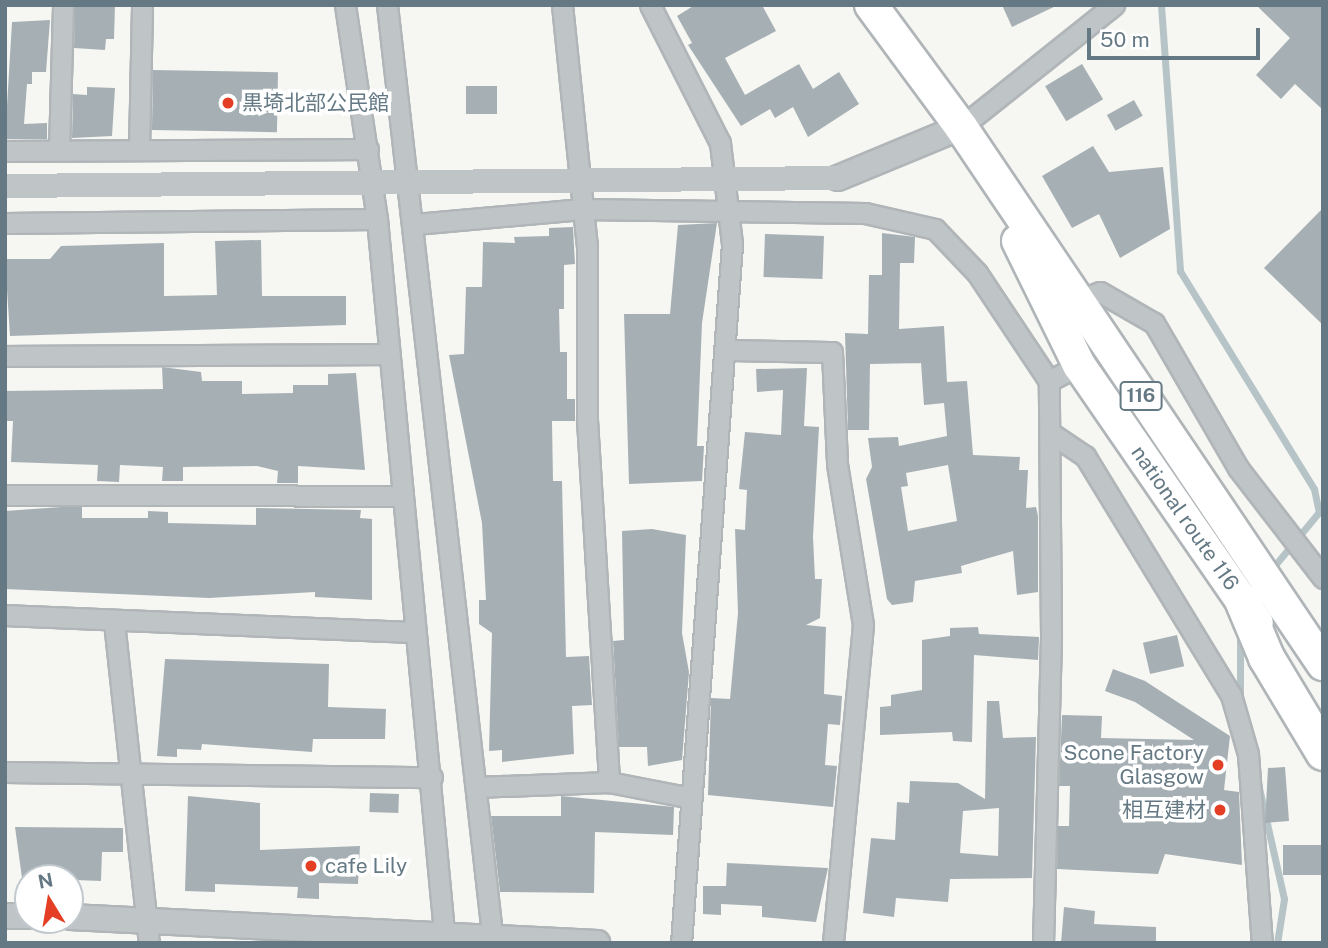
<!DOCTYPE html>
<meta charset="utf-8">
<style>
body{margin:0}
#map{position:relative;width:1328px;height:948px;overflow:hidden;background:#f6f6f2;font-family:"Public Sans","Noto Sans JP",sans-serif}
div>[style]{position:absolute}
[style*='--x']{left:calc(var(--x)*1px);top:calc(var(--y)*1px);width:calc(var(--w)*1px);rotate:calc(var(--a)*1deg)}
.stream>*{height:7px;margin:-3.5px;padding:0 3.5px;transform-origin:3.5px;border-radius:3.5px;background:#b6c4c7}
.building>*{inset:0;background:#a6b0b4;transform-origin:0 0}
.roads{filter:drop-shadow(2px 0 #b0b5b8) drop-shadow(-2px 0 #b0b5b8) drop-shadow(0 2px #b0b5b8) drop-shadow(0 -2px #b0b5b8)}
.minor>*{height:19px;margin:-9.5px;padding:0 9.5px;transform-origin:9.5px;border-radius:9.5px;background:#bfc4c7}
.tertiary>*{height:24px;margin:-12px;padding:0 12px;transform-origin:12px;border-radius:12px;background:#bfc4c7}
.trunk>*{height:32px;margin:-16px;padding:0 16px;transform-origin:16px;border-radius:16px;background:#fff}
.motorway>*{height:35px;margin:-17.5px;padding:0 17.5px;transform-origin:17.5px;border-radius:17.5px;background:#fff}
.tertiary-bridge>*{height:24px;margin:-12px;padding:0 12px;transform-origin:12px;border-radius:12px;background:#bfc4c7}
.dots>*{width:19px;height:19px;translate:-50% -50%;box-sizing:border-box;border:4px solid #fff;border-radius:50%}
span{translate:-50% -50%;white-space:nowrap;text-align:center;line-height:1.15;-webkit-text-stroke:7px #fff;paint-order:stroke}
.shield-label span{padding:2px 5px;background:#fff;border:2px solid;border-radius:5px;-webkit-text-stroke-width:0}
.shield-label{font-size:19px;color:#657984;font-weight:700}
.poi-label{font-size:21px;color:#657984}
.left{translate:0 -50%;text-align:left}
.right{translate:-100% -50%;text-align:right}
.street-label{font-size:21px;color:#657984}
.frame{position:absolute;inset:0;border:7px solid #657984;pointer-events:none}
.north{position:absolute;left:14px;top:864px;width:70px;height:70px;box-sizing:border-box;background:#fff;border:2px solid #c1c9ce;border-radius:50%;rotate:349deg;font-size:19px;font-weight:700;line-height:28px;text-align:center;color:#657984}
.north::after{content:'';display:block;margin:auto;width:24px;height:32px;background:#e43f24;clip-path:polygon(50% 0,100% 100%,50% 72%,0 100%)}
.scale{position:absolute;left:1087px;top:28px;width:173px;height:32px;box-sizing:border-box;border:4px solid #657984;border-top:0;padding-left:9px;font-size:21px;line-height:24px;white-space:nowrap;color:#657984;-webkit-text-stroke:5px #fff;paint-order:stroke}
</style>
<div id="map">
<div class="stream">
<div style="--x:1161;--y:5;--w:267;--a:85.9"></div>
<div style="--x:1180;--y:271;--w:256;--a:58.4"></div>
<div style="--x:1314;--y:489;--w:24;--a:78"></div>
<div style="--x:1319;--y:512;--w:77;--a:129.7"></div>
<div style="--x:1240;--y:632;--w:68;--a:90"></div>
<div style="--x:1257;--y:779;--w:123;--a:77.3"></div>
<div style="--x:1284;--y:899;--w:45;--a:99"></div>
</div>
<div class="building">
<div style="clip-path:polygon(75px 5px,115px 5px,114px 39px,106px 39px,105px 50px,74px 48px)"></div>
<div style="clip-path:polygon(695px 5px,762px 5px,776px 31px,725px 58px,745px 95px,799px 64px,813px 89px,839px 72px,859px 104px,808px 137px,793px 107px,775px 118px,770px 109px,741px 126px,688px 45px,692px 43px,677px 16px)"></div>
<div style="clip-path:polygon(1002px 5px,1058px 5px,1012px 27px)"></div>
<div style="clip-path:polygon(1256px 5px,1323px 5px,1323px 110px,1295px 84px,1281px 99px,1256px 75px,1290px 38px)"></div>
<div style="clip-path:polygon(50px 20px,46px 72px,32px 72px,32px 84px,27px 84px,24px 124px,47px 123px,47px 139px,5px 139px,12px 22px)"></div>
<div style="left:1082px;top:64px;width:41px;height:43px;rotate:59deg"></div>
<div style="left:153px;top:70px;width:125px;height:60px;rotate:1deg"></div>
<div style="left:497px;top:86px;width:28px;height:31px;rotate:90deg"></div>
<div style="clip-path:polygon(87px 87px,115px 88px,112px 136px,72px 138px,73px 94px,87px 95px)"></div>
<div style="left:1134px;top:100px;width:18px;height:31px;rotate:61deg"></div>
<div style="clip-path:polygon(1093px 146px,1109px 172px,1163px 167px,1170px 229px,1120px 258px,1099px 214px,1072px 228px,1042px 176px)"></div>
<div style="clip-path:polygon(1323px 208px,1323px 325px,1264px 268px)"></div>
<div style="clip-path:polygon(717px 223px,702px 323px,697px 446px,704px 446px,702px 481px,629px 484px,624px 314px,670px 314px,678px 225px)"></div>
<div style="clip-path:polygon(573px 227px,575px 264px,564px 265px,564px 309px,559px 309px,560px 352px,567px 352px,567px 399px,575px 399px,575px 421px,552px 421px,553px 481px,562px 481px,566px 657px,589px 656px,592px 705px,572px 706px,574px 754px,502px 762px,502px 750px,489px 751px,492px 633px,479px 624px,479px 600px,486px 600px,482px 523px,449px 355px,464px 354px,466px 287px,482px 287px,483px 242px,515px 243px,514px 237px,549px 236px,549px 228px)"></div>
<div style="clip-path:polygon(evenodd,882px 233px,915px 237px,914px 263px,900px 263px,899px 329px,944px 326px,947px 382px,967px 381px,973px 455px,1020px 457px,1019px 470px,1028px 470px,1026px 508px,1036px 507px,1038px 516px,1038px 592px,1017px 595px,1013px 551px,961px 566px,962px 573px,915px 581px,913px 602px,892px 605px,887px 599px,866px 479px,872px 467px,868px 438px,898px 437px,899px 446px,947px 436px,944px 403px,924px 405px,921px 363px,870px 364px,869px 430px,848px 430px,845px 333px,868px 334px,869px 275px,882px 275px,882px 233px,948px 465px,957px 521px,908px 531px,901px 487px,908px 486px,906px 473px,948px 465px)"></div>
<div style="left:765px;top:234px;width:59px;height:43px;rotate:2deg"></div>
<div style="clip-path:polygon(261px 240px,262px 296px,346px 296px,346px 325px,10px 336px,5px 259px,50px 259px,61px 246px,164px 243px,164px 296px,217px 295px,215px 241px)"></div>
<div style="clip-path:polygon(162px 367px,201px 372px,202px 381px,242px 381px,242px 394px,293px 393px,293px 385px,328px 385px,328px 374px,356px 373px,365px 470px,298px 466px,298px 483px,277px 483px,278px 471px,257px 466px,183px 467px,183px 481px,162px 481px,163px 467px,120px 465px,119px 482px,97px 481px,98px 465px,11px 462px,13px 421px,5px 421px,5px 391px,163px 389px)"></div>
<div style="clip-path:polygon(807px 368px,804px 426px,819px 427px,813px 537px,815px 579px,822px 579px,820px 618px,806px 625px,826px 627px,824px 694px,842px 696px,840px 725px,828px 724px,825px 765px,837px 766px,833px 807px,708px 795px,711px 698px,730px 699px,738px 613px,735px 529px,745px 530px,747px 490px,739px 489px,745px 432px,781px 435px,783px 390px,757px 392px,756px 369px)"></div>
<div style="clip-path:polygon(61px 507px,82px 507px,82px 518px,148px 518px,148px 511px,168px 512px,168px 523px,256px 525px,256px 508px,361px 510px,360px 518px,372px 519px,372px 600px,315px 597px,315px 592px,209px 598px,5px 589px,5px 511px)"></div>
<div style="clip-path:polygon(652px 529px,686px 535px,682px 633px,689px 672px,682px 760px,648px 766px,647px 747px,619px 747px,613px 641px,624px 640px,622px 531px)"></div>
<div style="clip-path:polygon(978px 627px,979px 634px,1039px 637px,1038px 660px,974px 655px,972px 742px,953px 741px,952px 732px,880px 735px,880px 707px,891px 706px,891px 695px,922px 690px,922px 640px,950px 636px,950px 628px)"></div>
<div style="left:1177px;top:635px;width:32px;height:35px;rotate:77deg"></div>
<div style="clip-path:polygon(165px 659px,329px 664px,328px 707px,386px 709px,385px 739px,313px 739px,312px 752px,202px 744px,201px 750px,177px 749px,177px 757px,157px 756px)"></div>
<div style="clip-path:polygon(1113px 669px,1145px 681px,1230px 736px,1224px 790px,1239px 792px,1242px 865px,1165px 854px,1158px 874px,1057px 869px,1058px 826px,1069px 826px,1070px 786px,1059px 786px,1062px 715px,1102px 716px,1101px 738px,1194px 740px,1135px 702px,1105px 691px)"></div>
<div style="clip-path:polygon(evenodd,987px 701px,999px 701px,1003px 738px,1036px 737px,1032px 878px,950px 879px,948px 902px,896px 898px,894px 917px,863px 913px,871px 838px,895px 840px,897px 802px,909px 803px,910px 781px,958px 783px,985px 799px,987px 701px,999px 808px,998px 856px,960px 853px,963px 811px,999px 808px)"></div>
<div style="clip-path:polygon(1285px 767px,1289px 821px,1265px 823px,1268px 768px)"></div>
<div style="left:370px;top:793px;width:29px;height:19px;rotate:2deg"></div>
<div style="clip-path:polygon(188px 796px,260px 803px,260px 850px,360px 846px,358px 884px,319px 883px,319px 899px,297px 898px,298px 887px,215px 884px,215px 892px,185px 891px)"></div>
<div style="clip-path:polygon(561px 796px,674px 807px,673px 835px,595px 832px,594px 893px,500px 892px,491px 816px,561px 816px)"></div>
<div style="clip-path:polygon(15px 827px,123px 828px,123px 852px,102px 852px,101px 881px,22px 878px)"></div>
<div style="left:1323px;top:845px;width:30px;height:40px;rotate:90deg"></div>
<div style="clip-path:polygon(727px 863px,828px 868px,816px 922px,762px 917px,762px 906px,721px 904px,721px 915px,703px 914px,703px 886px,726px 886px)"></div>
<div style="clip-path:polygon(1064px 907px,1095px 911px,1094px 924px,1156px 927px,1156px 943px,1061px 943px)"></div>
</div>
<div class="roads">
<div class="minor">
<div style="--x:345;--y:5;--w:216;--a:81.5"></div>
<div style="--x:377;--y:219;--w:727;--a:84.63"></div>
<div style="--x:387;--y:5;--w:944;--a:83.55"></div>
<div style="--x:562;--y:5;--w:241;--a:84.1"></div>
<div style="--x:587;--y:245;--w:175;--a:90"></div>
<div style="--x:587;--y:420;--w:363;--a:86.5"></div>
<div style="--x:650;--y:5;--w:155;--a:63.1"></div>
<div style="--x:720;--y:143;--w:102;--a:83.2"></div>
<div style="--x:732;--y:244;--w:701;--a:94.17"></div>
<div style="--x:961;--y:127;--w:196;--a:-38.6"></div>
<div style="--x:59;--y:150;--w:145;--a:-88.4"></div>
<div style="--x:139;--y:150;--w:145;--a:-88.8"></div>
<div style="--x:5;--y:151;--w:363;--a:-0.3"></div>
<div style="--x:5;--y:223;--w:372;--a:-0.6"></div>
<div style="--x:415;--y:224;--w:168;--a:-5.1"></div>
<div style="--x:582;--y:209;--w:283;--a:0.8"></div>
<div style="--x:865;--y:213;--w:72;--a:12.9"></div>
<div style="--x:935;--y:229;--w:61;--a:46.3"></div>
<div style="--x:977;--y:273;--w:130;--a:56.3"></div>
<div style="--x:1078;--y:300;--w:23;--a:-20"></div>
<div style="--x:1100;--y:292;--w:62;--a:29.9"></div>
<div style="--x:1154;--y:323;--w:168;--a:59.9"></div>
<div style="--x:1238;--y:468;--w:139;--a:52.3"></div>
<div style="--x:727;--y:350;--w:105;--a:1.1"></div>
<div style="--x:832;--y:352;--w:112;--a:87.4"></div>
<div style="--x:837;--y:464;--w:163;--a:80.8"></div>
<div style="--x:863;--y:625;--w:319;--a:95.4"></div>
<div style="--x:5;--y:356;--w:384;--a:-0.3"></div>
<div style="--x:1052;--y:434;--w:40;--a:34"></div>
<div style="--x:1085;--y:456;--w:280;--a:58.6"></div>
<div style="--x:1231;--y:695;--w:61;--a:73.9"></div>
<div style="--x:1248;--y:754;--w:190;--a:85.8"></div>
<div style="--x:5;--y:495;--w:398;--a:0.1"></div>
<div style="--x:5;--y:615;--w:409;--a:2.4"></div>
<div style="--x:114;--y:622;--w:323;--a:83.8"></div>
<div style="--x:5;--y:772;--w:427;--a:0.7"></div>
<div style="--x:476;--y:787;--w:133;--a:-2.2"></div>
<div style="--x:609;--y:782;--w:84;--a:11"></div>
<div style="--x:1043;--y:943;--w:308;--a:-88.5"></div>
<div style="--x:1051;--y:635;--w:254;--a:-90.5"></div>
<div style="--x:1049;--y:381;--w:34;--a:-28"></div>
</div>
<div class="tertiary">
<div style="--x:838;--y:178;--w:133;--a:-22.5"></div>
<div style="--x:5;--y:916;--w:23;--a:0"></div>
<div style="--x:70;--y:917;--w:528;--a:2.82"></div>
</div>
<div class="trunk">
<div style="--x:871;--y:5;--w:152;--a:53.6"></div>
<div style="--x:961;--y:127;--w:648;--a:56.02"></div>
<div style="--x:1018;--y:241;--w:138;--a:63.8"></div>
<div style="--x:1079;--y:365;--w:313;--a:55.4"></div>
</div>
<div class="motorway">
<div style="--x:1243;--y:602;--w:60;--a:67.3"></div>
<div style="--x:1266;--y:657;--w:111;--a:59"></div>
</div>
</div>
<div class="tertiary-bridge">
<div style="--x:5;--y:186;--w:833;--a:-0.55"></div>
</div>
<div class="dots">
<div style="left:228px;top:103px;background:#e43f24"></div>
<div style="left:1218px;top:765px;background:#e43f24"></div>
<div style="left:1220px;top:810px;background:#e43f24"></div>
<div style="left:311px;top:866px;background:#e43f24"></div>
</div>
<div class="shield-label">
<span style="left:1141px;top:396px">116</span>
</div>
<div class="poi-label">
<span class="left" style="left:242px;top:103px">黒埼北部公民館</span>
<span class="right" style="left:1204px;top:765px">Scone Factory<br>Glasgow</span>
<span class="right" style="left:1206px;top:810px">相互建材</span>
<span class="left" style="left:325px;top:866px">cafe Lily</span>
</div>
<div class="street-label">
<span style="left:1185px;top:518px;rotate:55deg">national route 116</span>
</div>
<div class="frame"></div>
<div class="north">N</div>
<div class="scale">50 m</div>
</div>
